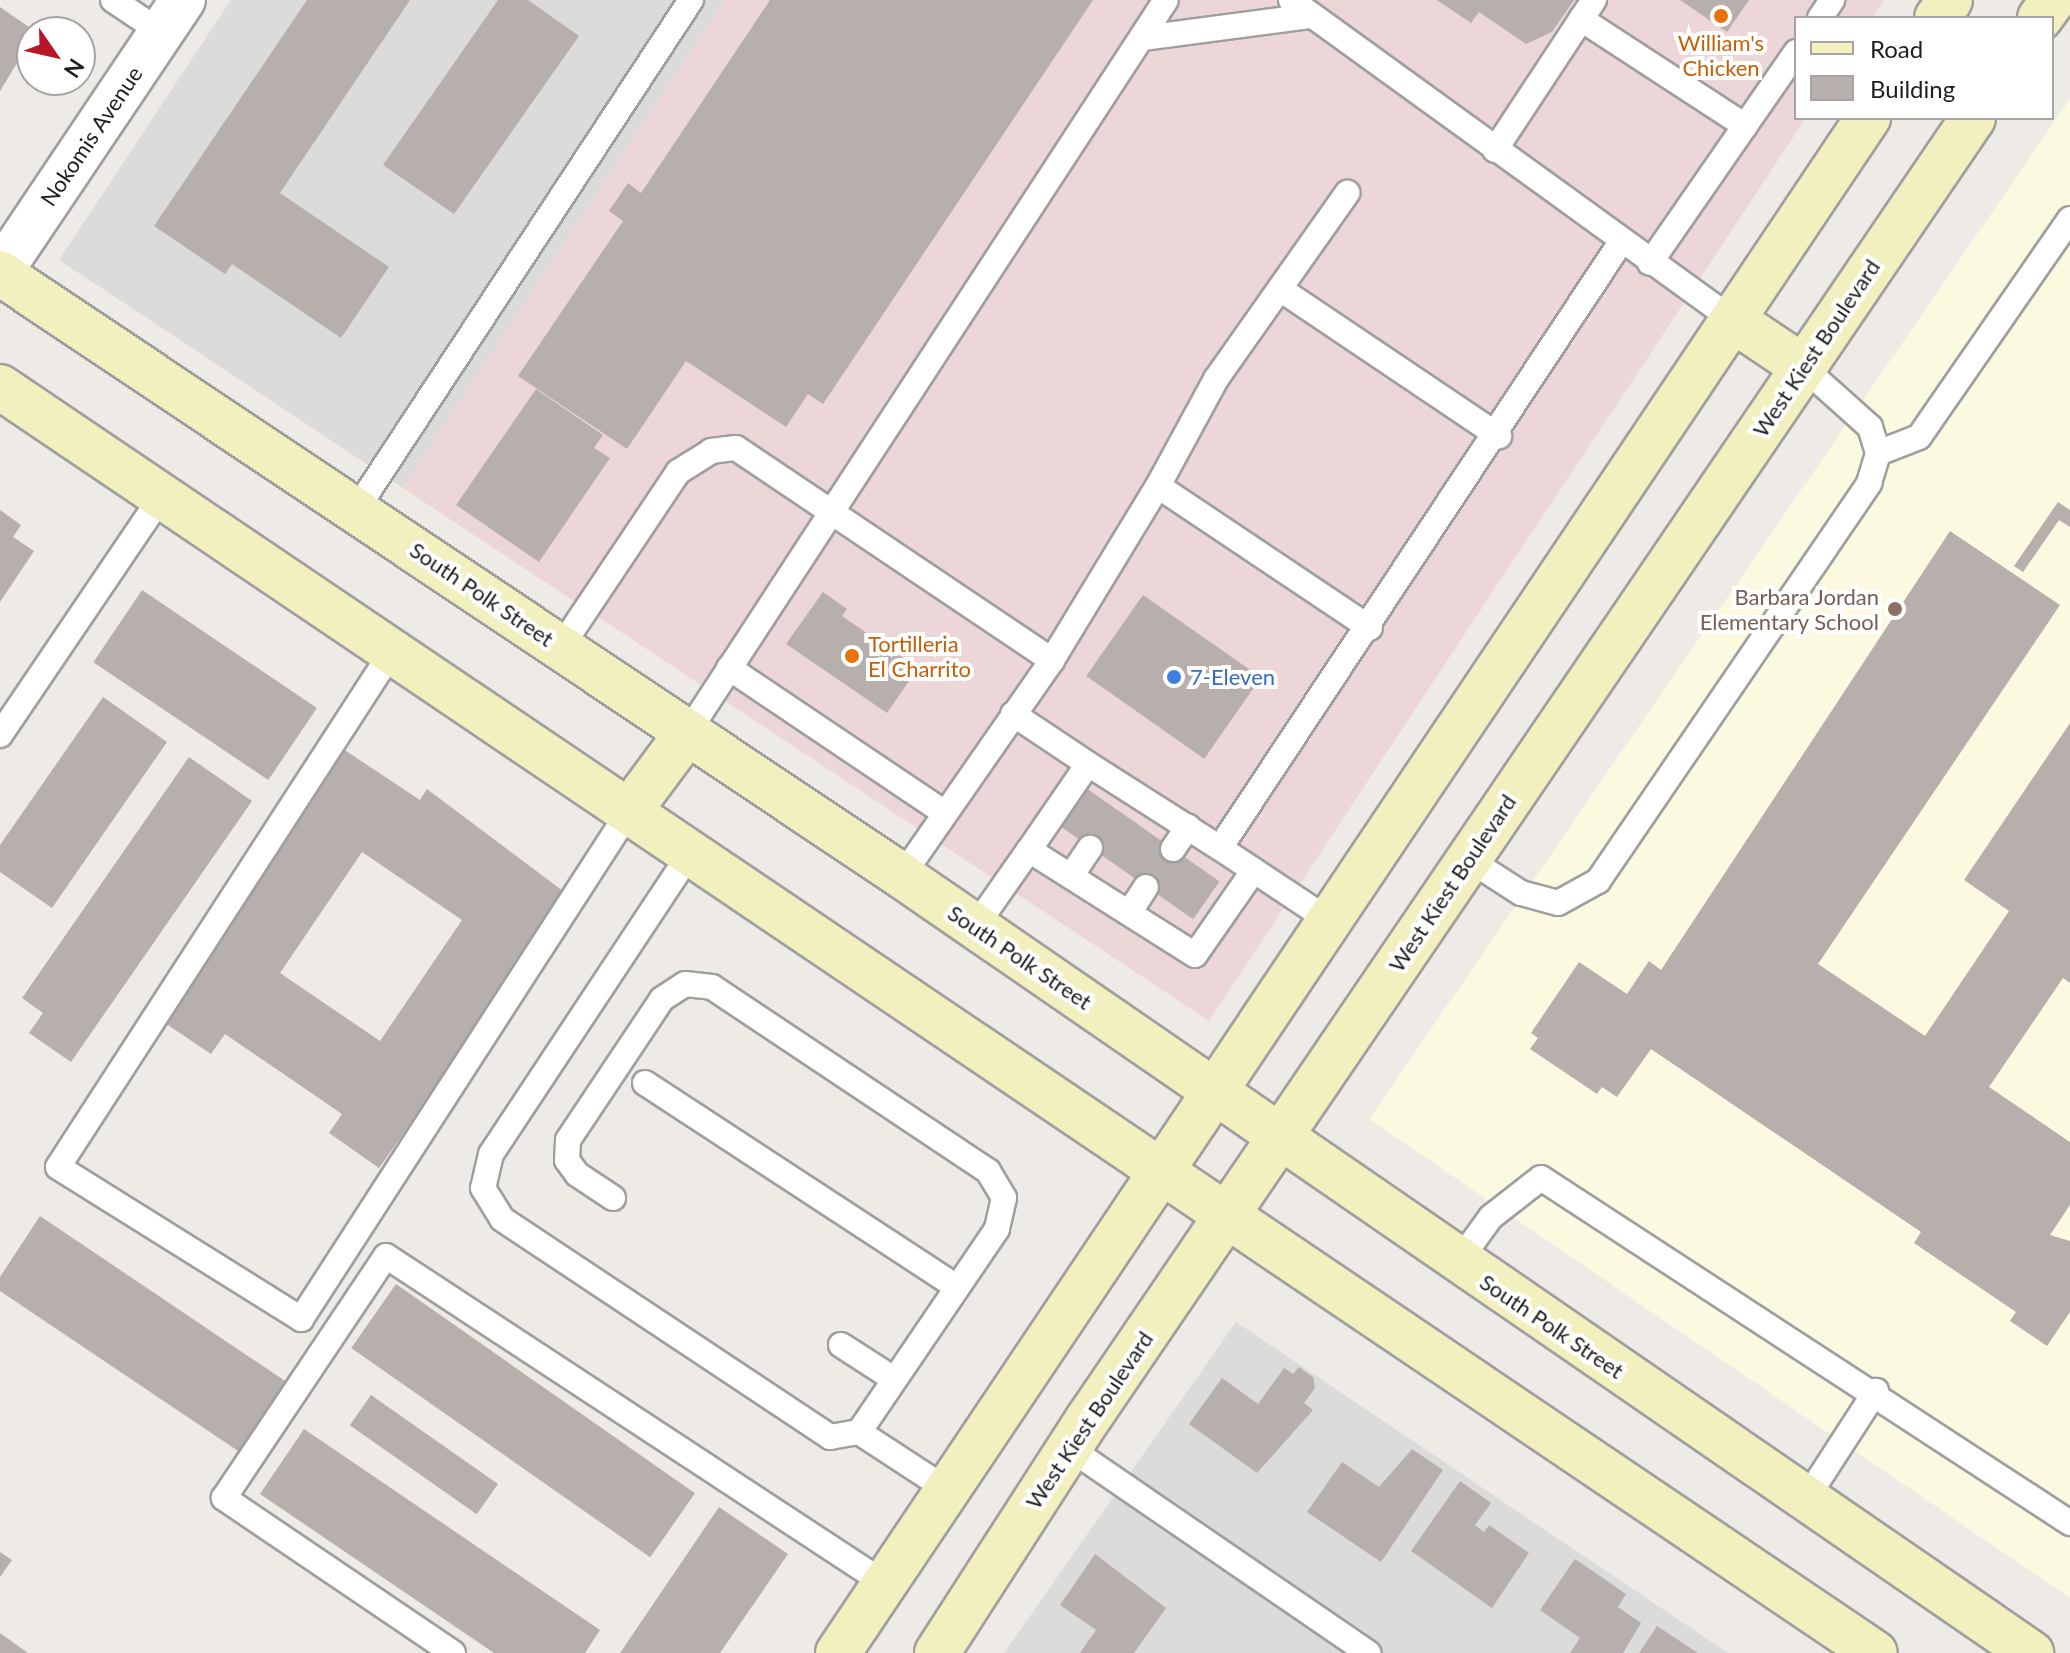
<!DOCTYPE html>
<style>
body{margin:0}
#map{position:relative;width:2070px;height:1653px;overflow:hidden;background:#eeeae5;font-family:Lato,sans-serif}
div>[style]{position:absolute}
[style*='--x']{left:calc(var(--x)*1px);top:calc(var(--y)*1px);width:calc(var(--w)*1px);rotate:calc(var(--a)*1deg)}
.residential>*{inset:0;background:#dcdbdb}
.commercial>*{inset:0;background:#edd6d8}
.education>*{inset:0;background:#fcf9e1}
.building>*{inset:0;background:#b7afab;transform-origin:0 0}
.roads{filter:drop-shadow(2px 0 #9f9f9f) drop-shadow(-2px 0 #9f9f9f) drop-shadow(0 2px #9f9f9f) drop-shadow(0 -2px #9f9f9f)}
.lane>*{height:24px;margin:-12px;padding:0 12px;transform-origin:12px;border-radius:12px;background:#fff}
.street>*{height:44px;margin:-22px;padding:0 22px;transform-origin:22px;border-radius:22px;background:#fff}
.secondary>*{height:44px;margin:-22px;padding:0 22px;transform-origin:22px;border-radius:22px;background:#f3f0bf}
.dots>*{width:22px;height:22px;translate:-50% -50%;box-sizing:border-box;border:4px solid #fff;border-radius:50%}
span{translate:-50% -50%;white-space:nowrap;text-align:center;line-height:1.15;-webkit-text-stroke:8px #fff;paint-order:stroke}
.food-label{font-size:22px;color:#c56008}
.left{translate:0 -50%;text-align:left}
.street-label{font-size:22px;color:#1e1e1e}
.education-label{font-size:22px;color:#785e54}
.right{translate:-100% -50%;text-align:right}
.shop-label{font-size:22px;color:#366cbe}
.legend{position:absolute;left:1794px;top:16px;width:260px;height:104px;box-sizing:border-box;background:#fff;border:2px solid #a5a5a5;margin:0;padding:10px 14px;list-style:none;font-size:24px;color:#1e1e1e}
.legend li{display:flex;align-items:center;gap:16px;height:40px}
.legend b{width:40px;border:2px solid #a5a5a5}
.north{position:absolute;left:16px;top:16px;width:80px;height:80px;box-sizing:border-box;background:#fff;border:2px solid #a5a5a5;border-radius:50%;rotate:124deg;font-size:22px;font-weight:700;line-height:32px;text-align:center;color:#1e1e1e}
.north::after{content:'';display:block;margin:auto;width:28px;height:36px;background:#b81526;clip-path:polygon(50% 0,100% 100%,50% 72%,0 100%)}
</style>
<div id="map">
<div class="residential">
<div style="clip-path:polygon(231px 0,726px 0,403px 488px,59px 260px)"></div>
<div style="clip-path:polygon(1236px 1322px,1728px 1653px,1004px 1653px)"></div>
</div>
<div class="commercial">
<div style="clip-path:polygon(726px 0,1884px 0,1873px 18px,1796px 18px,1796px 118px,1806px 118px,1209px 1021px,403px 488px)"></div>
</div>
<div class="education">
<div style="clip-path:polygon(2070px 99px,2070px 1598px,1369px 1119px)"></div>
</div>
<div class="building">
<div style="clip-path:polygon(307px 0,410px 0,280px 193px,389px 267px,341px 338px,232px 264px,225px 274px,154px 226px)"></div>
<div style="clip-path:polygon(498px 0,528px 0,579px 36px,454px 214px,383px 165px)"></div>
<div style="clip-path:polygon(770px 0,1093px 0,823px 404px,808px 394px,786px 427px,686px 361px,627px 449px,518px 376px,623px 221px,609px 211px,628px 183px,641px 193px)"></div>
<div style="clip-path:polygon(1437px 0,1574px 0,1552px 32px,1526px 44px,1479px 12px,1471px 23px)"></div>
<div style="clip-path:polygon(1680px 0,1749px 0,1727px 32px)"></div>
<div style="clip-path:polygon(0 7px,36px 32px,0 91px)"></div>
<div style="clip-path:polygon(536px 389px,603px 435px,594px 448px,610px 458px,539px 562px,456px 505px)"></div>
<div style="clip-path:polygon(2058px 502px,2070px 510px,2070px 527px,2059px 520px,2023px 572px,2014px 566px)"></div>
<div style="clip-path:polygon(0 510px,21px 525px,13px 537px,34px 551px,0 602px)"></div>
<div style="clip-path:polygon(1950px 531px,2060px 605px,1818px 964px,1925px 1036px,2009px 911px,1964px 880px,2070px 723px,2070px 983px,2063px 978px,1989px 1087px,2070px 1142px,2070px 1205px,2050px 1235px,2070px 1241px,2070px 1312px,2047px 1346px,2010px 1321px,2016px 1312px,1914px 1243px,1921px 1232px,1651px 1049px,1617px 1097px,1602px 1087px,1597px 1094px,1530px 1049px,1538px 1038px,1531px 1033px,1579px 962px,1627px 994px,1649px 961px,1661px 970px)"></div>
<div style="left:142px;top:590px;width:211px;height:87px;rotate:34deg"></div>
<div style="clip-path:polygon(823px 592px,847px 609px,842px 616px,918px 668px,887px 713px,786px 644px)"></div>
<div style="left:1143px;top:595px;width:144px;height:99px;rotate:35deg"></div>
<div style="clip-path:polygon(103px 697px,167px 742px,52px 908px,0 872px,0 845px)"></div>
<div style="clip-path:polygon(evenodd,340px 747px,420px 800px,427px 789px,571px 897px,379px 1168px,329px 1133px,342px 1114px,225px 1034px,211px 1054px,162px 1021px,340px 747px,362px 852px,462px 920px,380px 1041px,280px 973px,362px 852px)"></div>
<div style="clip-path:polygon(189px 757px,252px 801px,71px 1062px,29px 1033px,43px 1013px,22px 998px)"></div>
<div style="left:1086px;top:788px;width:163px;height:46px;rotate:35deg"></div>
<div style="clip-path:polygon(40px 1216px,294px 1387px,247px 1457px,0 1291px,0 1277px)"></div>
<div style="left:396px;top:1284px;width:365px;height:78px;rotate:35deg"></div>
<div style="clip-path:polygon(1299px 1367px,1313px 1377px,1315px 1388px,1304px 1403px,1313px 1410px,1257px 1473px,1189px 1424px,1222px 1378px,1258px 1404px,1284px 1368px,1293px 1374px)"></div>
<div style="left:371px;top:1395px;width:155px;height:37px;rotate:35deg"></div>
<div style="clip-path:polygon(304px 1429px,600px 1630px,585px 1653px,494px 1653px,260px 1494px)"></div>
<div style="clip-path:polygon(1412px 1449px,1443px 1470px,1381px 1562px,1307px 1512px,1342px 1462px,1379px 1487px)"></div>
<div style="clip-path:polygon(1460px 1481px,1491px 1503px,1475px 1525px,1484px 1532px,1489px 1525px,1529px 1553px,1492px 1608px,1411px 1551px)"></div>
<div style="clip-path:polygon(719px 1507px,788px 1554px,720px 1653px,620px 1653px)"></div>
<div style="clip-path:polygon(0 1552px,12px 1560px,0 1577px)"></div>
<div style="clip-path:polygon(1095px 1554px,1166px 1608px,1134px 1653px,1080px 1653px,1096px 1630px,1060px 1605px)"></div>
<div style="clip-path:polygon(1575px 1559px,1626px 1594px,1618px 1607px,1641px 1623px,1623px 1653px,1570px 1653px,1580px 1638px,1540px 1610px)"></div>
<div style="clip-path:polygon(1657px 1626px,1698px 1653px,1639px 1653px)"></div>
<div style="clip-path:polygon(0 1633px,28px 1653px,0 1653px)"></div>
</div>
<div class="roads">
<div class="lane">
<div style="--x:113;--y:0;--w:58;--a:33.7"></div>
<div style="--x:1291;--y:0;--w:546;--a:35.9"></div>
<div style="--x:1820;--y:18;--w:22;--a:-56"></div>
<div style="--x:1581;--y:19;--w:196;--a:33.1"></div>
<div style="--x:1143;--y:38;--w:169;--a:-7.5"></div>
<div style="--x:1495;--y:150;--w:180;--a:-56.6"></div>
<div style="--x:1650;--y:263;--w:257;--a:-55.3"></div>
<div style="--x:1280;--y:289;--w:264;--a:33.9"></div>
<div style="--x:1878;--y:453;--w:44;--a:-21.3"></div>
<div style="--x:1919;--y:437;--w:265;--a:-55.3"></div>
<div style="--x:1158;--y:486;--w:122;--a:-61.5"></div>
<div style="--x:1216;--y:379;--w:228;--a:-54.8"></div>
<div style="--x:356;--y:510;--w:610;--a:-56.7"></div>
<div style="--x:561;--y:647;--w:211;--a:-56.2"></div>
<div style="--x:678;--y:472;--w:39;--a:-32"></div>
<div style="--x:711;--y:451;--w:25;--a:-7"></div>
<div style="--x:736;--y:448;--w:381;--a:33.9"></div>
<div style="--x:393;--y:650;--w:616;--a:122.94"></div>
<div style="--x:58;--y:1167;--w:287;--a:32"></div>
<div style="--x:301;--y:1319;--w:606;--a:-57.12"></div>
<div style="--x:729;--y:668;--w:260;--a:33.9"></div>
<div style="--x:1013;--y:714;--w:90;--a:33.7"></div>
<div style="--x:688;--y:732;--w:874;--a:-56.86"></div>
<div style="--x:0;--y:735;--w:289;--a:-55.9"></div>
<div style="--x:1173;--y:849;--w:27;--a:-56"></div>
<div style="--x:1029;--y:850;--w:104;--a:-55.5"></div>
<div style="--x:1088;--y:764;--w:156;--a:32.5"></div>
<div style="--x:691;--y:852;--w:362;--a:123.5"></div>
<div style="--x:491;--y:1154;--w:35;--a:103"></div>
<div style="--x:483;--y:1188;--w:36;--a:58"></div>
<div style="--x:502;--y:1219;--w:394;--a:33.6"></div>
<div style="--x:830;--y:1437;--w:29;--a:-10"></div>
<div style="--x:859;--y:1432;--w:104;--a:33.2"></div>
<div style="--x:1468;--y:859;--w:63;--a:32.7"></div>
<div style="--x:1521;--y:893;--w:38;--a:15"></div>
<div style="--x:1558;--y:903;--w:46;--a:-28.8"></div>
<div style="--x:1598;--y:881;--w:482;--a:-55.7"></div>
<div style="--x:1869;--y:483;--w:31;--a:-73"></div>
<div style="--x:1878;--y:453;--w:27;--a:-107"></div>
<div style="--x:1870;--y:427;--w:90;--a:-138.2"></div>
<div style="--x:902;--y:876;--w:263;--a:-55.2"></div>
<div style="--x:1052;--y:660;--w:204;--a:-58.7"></div>
<div style="--x:1158;--y:486;--w:255;--a:33.8"></div>
<div style="--x:1071;--y:876;--w:34;--a:-56"></div>
<div style="--x:1129;--y:913;--w:31;--a:-57"></div>
<div style="--x:1327;--y:919;--w:128;--a:-146.4"></div>
<div style="--x:1220;--y:848;--w:727;--a:-56.51"></div>
<div style="--x:975;--y:927;--w:94;--a:-55"></div>
<div style="--x:1029;--y:850;--w:196;--a:32.3"></div>
<div style="--x:1195;--y:955;--w:103;--a:-55.2"></div>
<div style="--x:645;--y:1083;--w:373;--a:33.2"></div>
<div style="--x:613;--y:1198;--w:43;--a:-146.3"></div>
<div style="--x:577;--y:1174;--w:17;--a:-126"></div>
<div style="--x:567;--y:1160;--w:20;--a:-87"></div>
<div style="--x:568;--y:1140;--w:169;--a:-56.3"></div>
<div style="--x:662;--y:999;--w:27;--a:-33"></div>
<div style="--x:685;--y:984;--w:27;--a:6"></div>
<div style="--x:712;--y:987;--w:332;--a:33.7"></div>
<div style="--x:988;--y:1171;--w:31;--a:59"></div>
<div style="--x:1004;--y:1198;--w:32;--a:103"></div>
<div style="--x:997;--y:1229;--w:245;--a:124.2"></div>
<div style="--x:1459;--y:1261;--w:54;--a:-54"></div>
<div style="--x:1491;--y:1217;--w:63;--a:-38"></div>
<div style="--x:1541;--y:1178;--w:632;--a:33.11"></div>
<div style="--x:841;--y:1345;--w:63;--a:32.7"></div>
<div style="--x:1069;--y:1448;--w:363;--a:34.4"></div>
<div style="--x:1806;--y:1499;--w:129;--a:-57.1"></div>
<div style="--x:453;--y:1653;--w:277;--a:-145.9"></div>
<div style="--x:224;--y:1498;--w:291;--a:-56.2"></div>
<div style="--x:386;--y:1256;--w:596;--a:33.29"></div>
</div>
<div class="street">
<div style="--x:0;--y:272;--w:328;--a:-56.1"></div>
</div>
<div class="secondary">
<div style="--x:1937;--y:18;--w:22;--a:-54"></div>
<div style="--x:2040;--y:18;--w:22;--a:-54"></div>
<div style="--x:0;--y:273;--w:1085;--a:33.76"></div>
<div style="--x:902;--y:876;--w:1371;--a:34.54"></div>
<div style="--x:1733;--y:320;--w:84;--a:33.9"></div>
<div style="--x:0;--y:387;--w:2262;--a:34.03"></div>
<div style="--x:630;--y:810;--w:97;--a:-53.4"></div>
<div style="--x:838;--y:1653;--w:1849;--a:-56.14"></div>
<div style="--x:937;--y:1653;--w:278;--a:-57.2"></div>
<div style="--x:1088;--y:1419;--w:1573;--a:-55.77"></div>
</div>
</div>
<div class="dots">
<div style="left:1721px;top:16px;background:#e8710a"></div>
<div style="left:1895px;top:609px;background:#8d6e63"></div>
<div style="left:852px;top:656px;background:#e8710a"></div>
<div style="left:1174px;top:677px;background:#3f7fe0"></div>
</div>
<div class="food-label">
<span style="left:1721px;top:55px">William's<br>Chicken</span>
<span class="left" style="left:868px;top:656px">Tortilleria<br>El Charrito</span>
</div>
<div class="street-label">
<span style="left:91px;top:136px;rotate:-56deg">Nokomis Avenue</span>
<span style="left:1816px;top:348px;rotate:-56deg">West Kiest Boulevard</span>
<span style="left:482px;top:594px;rotate:34deg">South Polk Street</span>
<span style="left:1452px;top:883px;rotate:-56deg">West Kiest Boulevard</span>
<span style="left:1020px;top:957px;rotate:34deg">South Polk Street</span>
<span style="left:1552px;top:1326px;rotate:34deg">South Polk Street</span>
<span style="left:1089px;top:1420px;rotate:-56deg">West Kiest Boulevard</span>
</div>
<div class="education-label">
<span class="right" style="left:1879px;top:609px">Barbara Jordan<br>Elementary School</span>
</div>
<div class="shop-label">
<span class="left" style="left:1190px;top:677px">7-Eleven</span>
</div>
<ul class="legend">
<li><b style="height:10px;background:#f3f0bf"></b>Road</li>
<li><b style="height:22px;background:#b7afab"></b>Building</li>
</ul>
<div class="north">N</div>
</div>
